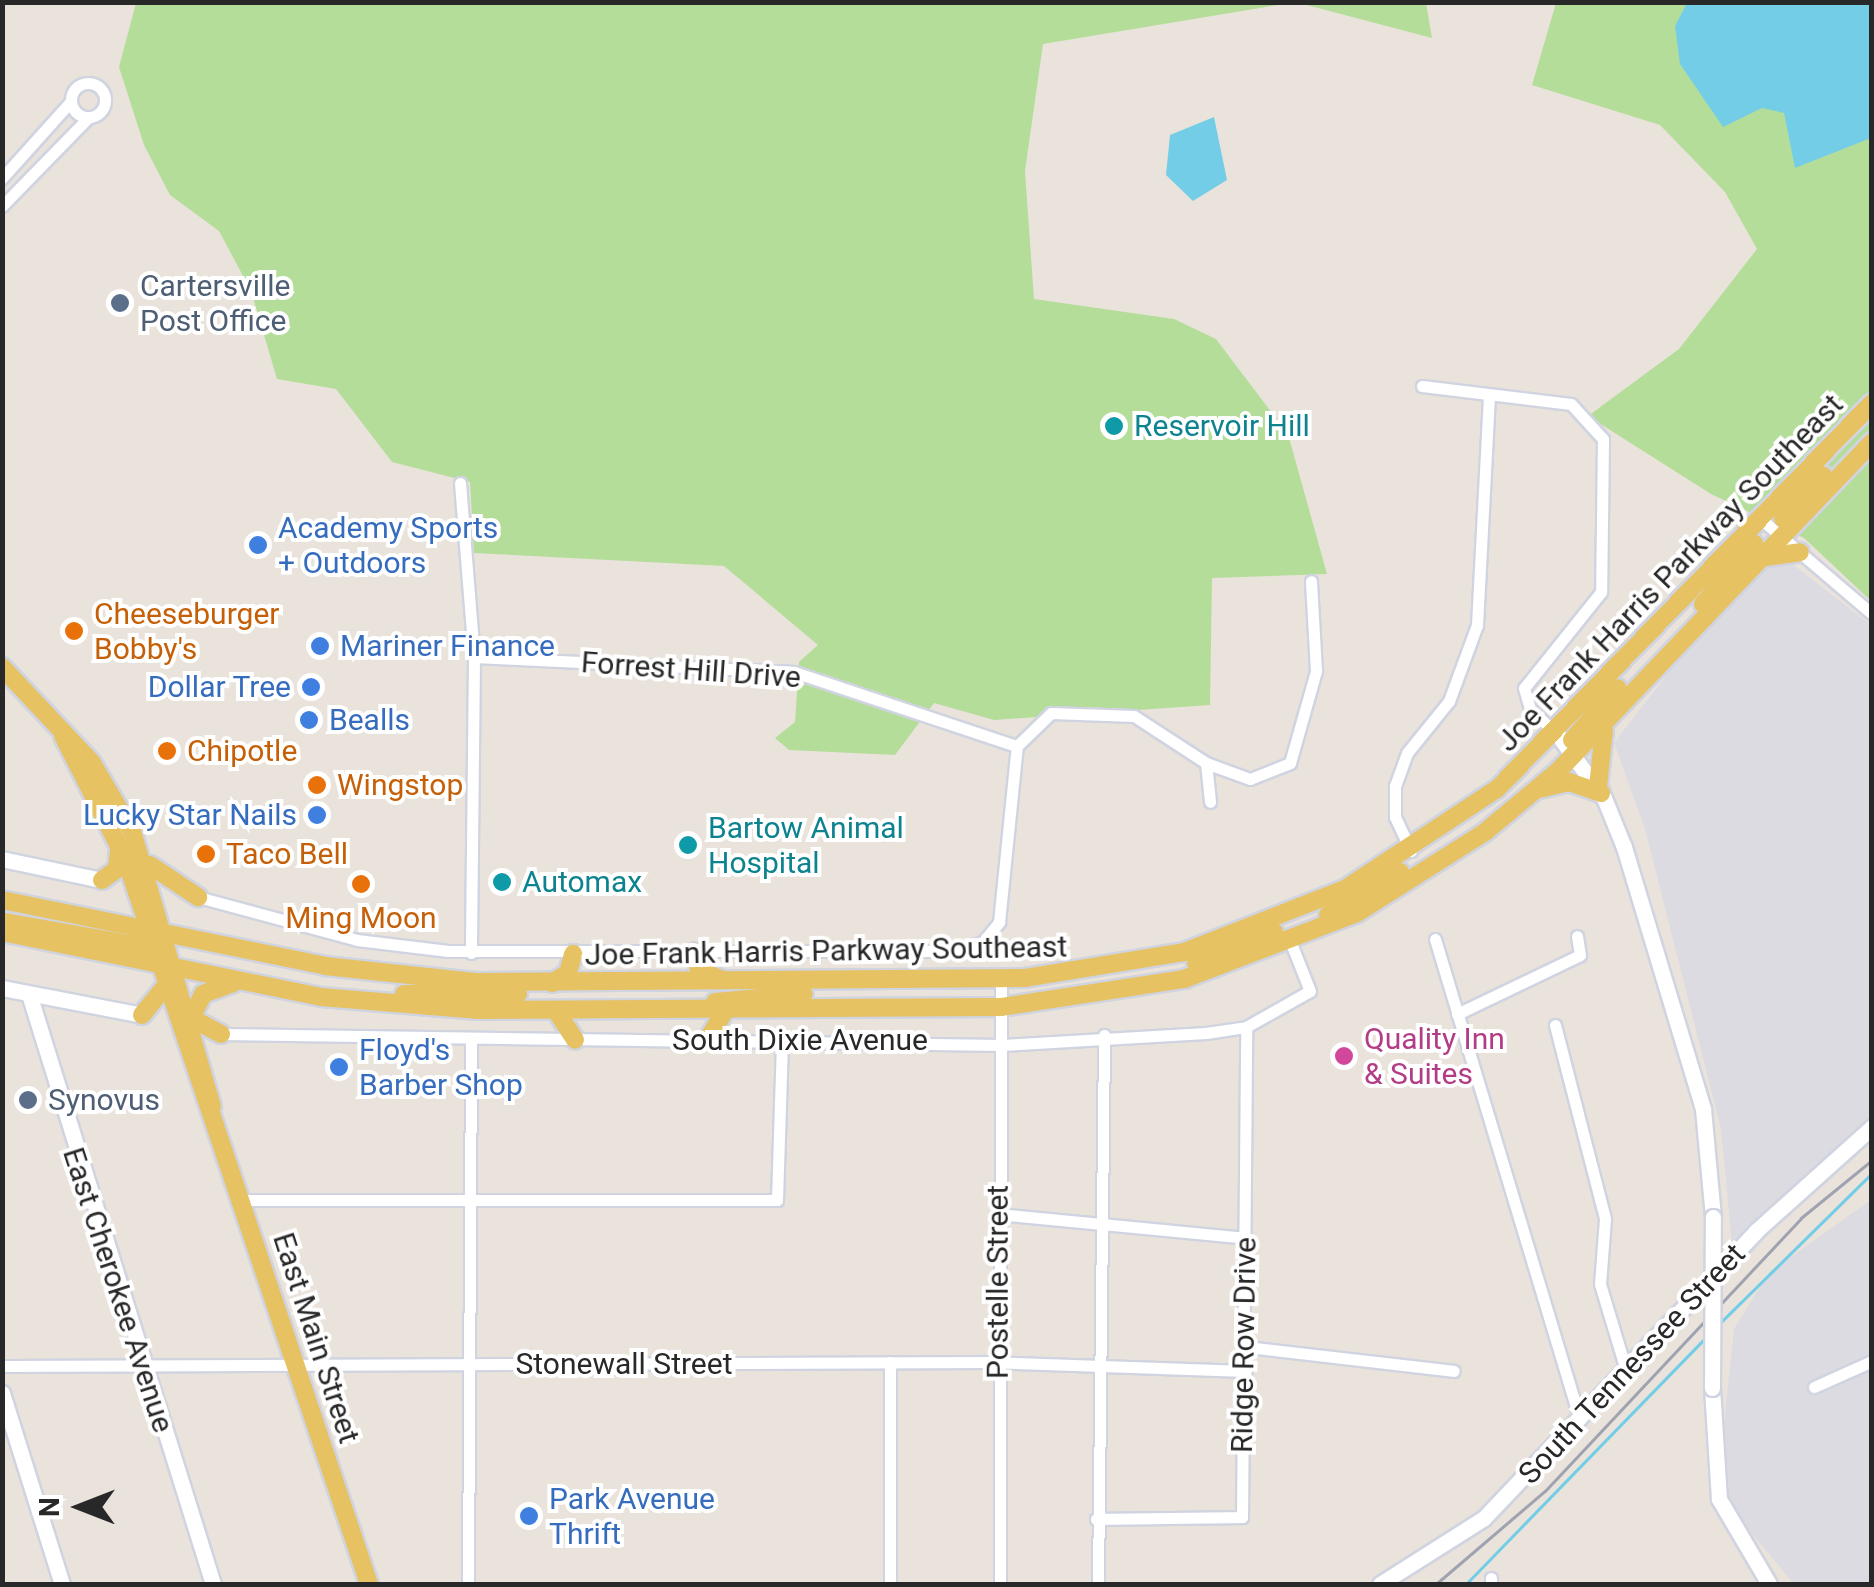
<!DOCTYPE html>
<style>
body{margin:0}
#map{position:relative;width:1874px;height:1587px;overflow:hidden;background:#eae3db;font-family:Roboto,sans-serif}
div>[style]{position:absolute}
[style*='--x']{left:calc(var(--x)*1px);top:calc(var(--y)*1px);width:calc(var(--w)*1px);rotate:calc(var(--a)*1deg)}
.industrial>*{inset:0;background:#dddbe2}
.green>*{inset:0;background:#b4dd9a}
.water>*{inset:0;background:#73cde6}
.stream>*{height:2.5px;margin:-1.25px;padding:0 1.25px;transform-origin:1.25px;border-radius:1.25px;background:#73cde6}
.roads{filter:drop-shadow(2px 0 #d0d4e0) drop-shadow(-2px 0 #d0d4e0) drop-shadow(0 2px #d0d4e0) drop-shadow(0 -2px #d0d4e0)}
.street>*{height:11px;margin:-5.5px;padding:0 5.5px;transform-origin:5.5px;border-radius:5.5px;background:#fff}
.street>.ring{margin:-5.5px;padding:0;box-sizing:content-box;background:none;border:11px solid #fff;border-radius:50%}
.secondary>*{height:15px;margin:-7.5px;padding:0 7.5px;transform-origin:7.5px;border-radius:7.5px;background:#fff}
.primary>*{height:18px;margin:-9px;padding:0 9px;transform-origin:9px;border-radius:9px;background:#e7c262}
.rail>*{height:2.5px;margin:-1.25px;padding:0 1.25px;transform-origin:1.25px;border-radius:1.25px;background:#9ea2b1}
.bridges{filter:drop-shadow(2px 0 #d0d4e0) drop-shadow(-2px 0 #d0d4e0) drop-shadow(0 2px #d0d4e0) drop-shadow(0 -2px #d0d4e0)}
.secondary-bridge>*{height:15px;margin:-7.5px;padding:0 7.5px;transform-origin:7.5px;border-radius:7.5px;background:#fff}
.dots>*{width:28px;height:28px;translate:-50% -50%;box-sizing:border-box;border:5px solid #fff;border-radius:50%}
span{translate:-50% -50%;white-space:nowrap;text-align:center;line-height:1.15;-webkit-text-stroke:8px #fff;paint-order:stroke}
.service-label{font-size:30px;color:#4e5e75}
.left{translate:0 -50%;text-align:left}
.culture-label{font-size:30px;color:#0d838f}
.shop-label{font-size:30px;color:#366cbe}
.right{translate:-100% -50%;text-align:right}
.street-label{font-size:30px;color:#282828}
.food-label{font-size:30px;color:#c56008}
.hotel-label{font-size:30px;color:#b23c85}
.frame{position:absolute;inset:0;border:5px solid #282828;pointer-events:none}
.north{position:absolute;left:30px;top:1457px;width:100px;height:100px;-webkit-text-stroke:8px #fff;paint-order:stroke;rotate:270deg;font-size:28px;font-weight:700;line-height:40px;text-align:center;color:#282828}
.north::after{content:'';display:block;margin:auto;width:35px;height:45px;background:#282828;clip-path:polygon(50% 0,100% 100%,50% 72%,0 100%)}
</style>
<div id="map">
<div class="industrial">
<div style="clip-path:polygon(1786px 559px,1871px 625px,1871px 1126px,1732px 1244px,1721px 1129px,1645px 829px,1614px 743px,1735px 586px)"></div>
<div style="clip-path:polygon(1871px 1200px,1871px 1584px,1794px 1584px,1717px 1492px,1734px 1329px,1769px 1272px)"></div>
</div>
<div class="green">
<div style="clip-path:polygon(136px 3px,1290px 3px,1043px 44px,1025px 171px,1034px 299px,1174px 319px,1216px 339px,1288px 434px,1327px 574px,1212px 578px,1210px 705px,994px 720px,934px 703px,895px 755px,789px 750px,775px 738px,795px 722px,799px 662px,818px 645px,724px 566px,474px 553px,470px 482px,392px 462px,336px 389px,277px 379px,251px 291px,219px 231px,170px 195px,144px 145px,119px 67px)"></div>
<div style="clip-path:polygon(1299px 3px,1426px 3px,1432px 38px)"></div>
<div style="clip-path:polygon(1556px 3px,1728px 3px,1871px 106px,1871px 601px,1804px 538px,1711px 494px,1588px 416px,1679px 349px,1757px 249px,1725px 192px,1660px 125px,1532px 85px)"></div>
</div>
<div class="water">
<div style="clip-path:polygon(1687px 3px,1871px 3px,1871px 138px,1795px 168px,1784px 113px,1762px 108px,1723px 127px,1680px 64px,1675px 26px)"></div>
<div style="clip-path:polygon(1214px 117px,1227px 180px,1193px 201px,1166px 175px,1170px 135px)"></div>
</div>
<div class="stream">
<div style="--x:1718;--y:1325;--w:216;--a:-44.6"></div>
<div style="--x:1466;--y:1584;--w:343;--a:-45.8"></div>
</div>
<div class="roads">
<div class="street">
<div class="ring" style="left:71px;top:83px;width:23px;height:23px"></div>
<div style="--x:2;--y:178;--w:103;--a:-48.1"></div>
<div style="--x:2;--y:206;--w:124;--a:-45.7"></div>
<div style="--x:1422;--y:386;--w:150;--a:6.9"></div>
<div style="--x:1571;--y:404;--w:47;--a:47.6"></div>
<div style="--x:1603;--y:439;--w:153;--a:90.7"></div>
<div style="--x:1601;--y:592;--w:123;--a:128.7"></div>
<div style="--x:1524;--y:688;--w:22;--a:74"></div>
<div style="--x:1530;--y:709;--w:38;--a:43"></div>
<div style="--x:460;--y:483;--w:175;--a:85.4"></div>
<div style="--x:474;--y:657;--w:296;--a:90.6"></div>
<div style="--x:1762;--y:520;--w:145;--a:40.5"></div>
<div style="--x:474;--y:657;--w:320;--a:2.7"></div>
<div style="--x:794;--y:672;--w:235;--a:18.4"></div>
<div style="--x:1206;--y:763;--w:47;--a:20"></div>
<div style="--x:1250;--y:779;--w:43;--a:-21.8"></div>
<div style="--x:1290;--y:763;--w:96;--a:-74.2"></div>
<div style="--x:1316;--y:671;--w:90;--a:-93.2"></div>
<div style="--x:1411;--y:851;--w:38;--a:-115"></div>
<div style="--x:1395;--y:817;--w:31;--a:-90"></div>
<div style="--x:1395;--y:786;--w:35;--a:-70"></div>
<div style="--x:1407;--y:753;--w:67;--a:-51.1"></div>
<div style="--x:1449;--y:701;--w:81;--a:-69.8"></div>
<div style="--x:1477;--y:625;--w:228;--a:-87"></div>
<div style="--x:198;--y:897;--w:165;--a:15.1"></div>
<div style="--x:357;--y:940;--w:92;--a:6.9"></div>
<div style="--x:448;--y:951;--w:504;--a:0"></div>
<div style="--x:952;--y:951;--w:32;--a:-16"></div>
<div style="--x:983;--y:942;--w:26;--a:-51"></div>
<div style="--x:999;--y:922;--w:177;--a:-84.2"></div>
<div style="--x:1017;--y:746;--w:47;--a:-44.1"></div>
<div style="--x:1051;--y:713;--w:83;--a:2.1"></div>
<div style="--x:1134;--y:716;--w:86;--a:33.1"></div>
<div style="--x:1206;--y:763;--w:39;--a:84"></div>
<div style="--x:1435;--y:939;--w:502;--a:73.22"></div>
<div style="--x:1457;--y:1014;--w:136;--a:-25.6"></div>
<div style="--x:1580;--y:955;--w:19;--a:-99"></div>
<div style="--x:1555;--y:1025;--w:200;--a:75.5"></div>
<div style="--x:1605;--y:1219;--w:65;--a:94.4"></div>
<div style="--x:1600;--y:1284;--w:90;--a:73.2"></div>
<div style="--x:221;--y:1034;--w:781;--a:0.81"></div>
<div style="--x:1002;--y:1045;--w:204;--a:-3.4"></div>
<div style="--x:1206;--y:1033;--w:40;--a:-8.5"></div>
<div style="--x:1246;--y:1027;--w:73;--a:-29.4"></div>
<div style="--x:1310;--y:991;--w:52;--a:-111.6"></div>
<div style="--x:242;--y:1200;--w:535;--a:0"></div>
<div style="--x:777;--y:1200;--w:162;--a:-88.2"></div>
<div style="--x:998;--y:1214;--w:249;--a:5.5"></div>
<div style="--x:1247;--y:1347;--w:208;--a:6.6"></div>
<div style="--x:890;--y:1362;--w:222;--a:90"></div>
<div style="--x:2;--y:1366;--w:987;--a:-0.23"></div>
<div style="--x:989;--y:1362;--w:257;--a:2"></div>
<div style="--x:1814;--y:1387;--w:64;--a:-24.1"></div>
<div style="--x:1096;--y:1519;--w:146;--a:-0.8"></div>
<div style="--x:1242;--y:1517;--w:490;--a:-89.5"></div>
<div style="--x:1491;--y:1578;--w:6;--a:90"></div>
<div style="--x:468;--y:1584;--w:544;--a:-89.68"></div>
<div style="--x:1000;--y:1584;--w:605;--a:-89.91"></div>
<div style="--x:1098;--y:1584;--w:549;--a:-89.37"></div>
</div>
<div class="secondary">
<div style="--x:1558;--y:735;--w:78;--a:53.9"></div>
<div style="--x:1604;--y:798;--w:53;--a:67.8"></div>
<div style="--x:1624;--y:847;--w:274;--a:73.2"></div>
<div style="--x:1703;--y:1109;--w:108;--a:84.7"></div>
<div style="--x:2;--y:859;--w:102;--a:11.9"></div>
<div style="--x:2;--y:988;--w:143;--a:10.9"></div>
<div style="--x:29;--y:994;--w:618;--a:72.68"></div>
<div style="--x:1712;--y:1388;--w:111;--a:86.4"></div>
<div style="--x:1719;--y:1499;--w:99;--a:59.5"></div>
<div style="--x:2;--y:1393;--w:200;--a:72.6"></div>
<div style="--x:1380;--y:1584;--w:123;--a:-32.4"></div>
<div style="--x:1484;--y:1518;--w:395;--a:-46.5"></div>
<div style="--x:1756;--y:1231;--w:156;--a:-41.9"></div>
</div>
<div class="primary">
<div style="--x:1783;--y:519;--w:59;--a:-47.1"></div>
<div style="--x:1766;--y:557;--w:34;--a:-8"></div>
<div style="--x:1703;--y:604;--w:79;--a:-49.6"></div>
<div style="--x:2;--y:667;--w:132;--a:46.8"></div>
<div style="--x:92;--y:763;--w:79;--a:59.5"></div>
<div style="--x:132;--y:831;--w:287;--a:73.8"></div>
<div style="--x:63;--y:736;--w:139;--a:63.1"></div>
<div style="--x:126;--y:860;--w:764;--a:71.45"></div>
<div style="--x:1572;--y:740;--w:69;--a:-48.5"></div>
<div style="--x:1598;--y:787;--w:57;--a:-84"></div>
<div style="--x:1539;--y:789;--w:31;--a:-13"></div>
<div style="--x:1569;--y:782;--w:34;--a:19"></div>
<div style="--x:150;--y:865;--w:58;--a:33.7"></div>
<div style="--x:102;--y:880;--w:19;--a:-36"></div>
<div style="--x:117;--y:869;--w:20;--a:-84"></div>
<div style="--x:2;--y:900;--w:330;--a:11.5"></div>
<div style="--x:325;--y:966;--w:151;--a:6.1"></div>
<div style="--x:475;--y:982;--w:550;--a:-0.42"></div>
<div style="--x:1025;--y:978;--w:161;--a:-9.3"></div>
<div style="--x:1184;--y:952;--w:173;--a:-21.4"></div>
<div style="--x:1345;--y:889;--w:183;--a:-33.4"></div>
<div style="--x:1498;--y:788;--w:537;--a:-45.83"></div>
<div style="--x:1328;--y:915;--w:84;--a:-30.8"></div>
<div style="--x:5;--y:922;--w:159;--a:10.1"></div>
<div style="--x:2;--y:932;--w:326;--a:11.5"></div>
<div style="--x:321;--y:997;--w:158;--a:4.7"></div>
<div style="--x:478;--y:1010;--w:523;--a:-0.33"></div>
<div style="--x:1001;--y:1007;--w:185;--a:-8.7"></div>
<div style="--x:1184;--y:979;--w:185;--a:-20.9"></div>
<div style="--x:1357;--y:913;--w:151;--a:-32.3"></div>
<div style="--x:1485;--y:832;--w:95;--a:-39.9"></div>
<div style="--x:1558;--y:771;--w:455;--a:-46.3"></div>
<div style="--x:696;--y:952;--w:18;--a:81"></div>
<div style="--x:699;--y:970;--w:25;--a:23"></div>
<div style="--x:1196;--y:963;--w:84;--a:-21.7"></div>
<div style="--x:552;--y:983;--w:19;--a:-32"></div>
<div style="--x:568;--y:973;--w:20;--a:-75"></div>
<div style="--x:404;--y:994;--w:114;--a:0"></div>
<div style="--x:715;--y:1002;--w:89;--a:-5.1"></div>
<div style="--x:557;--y:1012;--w:33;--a:57"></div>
<div style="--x:142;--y:1015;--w:33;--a:-51"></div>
<div style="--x:191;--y:1018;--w:27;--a:-63"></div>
<div style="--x:203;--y:994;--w:32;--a:-20"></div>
<div style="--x:191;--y:1018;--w:34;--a:28"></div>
<div style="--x:708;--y:1039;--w:33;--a:-59"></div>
</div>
</div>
<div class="rail">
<div style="--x:1436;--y:1584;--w:143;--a:-40.5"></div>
<div style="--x:1545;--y:1491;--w:374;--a:-46.8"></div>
<div style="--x:1801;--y:1218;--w:92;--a:-39.2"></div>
</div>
<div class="bridges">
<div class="secondary-bridge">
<div style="--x:1712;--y:1388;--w:171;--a:-89.7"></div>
</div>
</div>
<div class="dots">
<div style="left:120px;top:303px;background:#5c6f8a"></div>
<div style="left:1114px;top:426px;background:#0f9aa8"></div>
<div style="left:258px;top:545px;background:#3f7fe0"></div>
<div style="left:74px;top:631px;background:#e8710a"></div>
<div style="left:320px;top:646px;background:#3f7fe0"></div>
<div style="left:311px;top:687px;background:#3f7fe0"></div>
<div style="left:309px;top:720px;background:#3f7fe0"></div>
<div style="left:167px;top:751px;background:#e8710a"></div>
<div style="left:317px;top:785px;background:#e8710a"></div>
<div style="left:317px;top:815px;background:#3f7fe0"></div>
<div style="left:688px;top:845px;background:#0f9aa8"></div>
<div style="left:206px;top:854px;background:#e8710a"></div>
<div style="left:502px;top:882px;background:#0f9aa8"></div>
<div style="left:361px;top:884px;background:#e8710a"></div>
<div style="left:1344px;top:1056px;background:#d1479c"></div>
<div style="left:339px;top:1067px;background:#3f7fe0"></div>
<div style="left:28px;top:1100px;background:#5c6f8a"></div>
<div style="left:529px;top:1516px;background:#3f7fe0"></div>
</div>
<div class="service-label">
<span class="left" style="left:140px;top:303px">Cartersville<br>Post Office</span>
<span class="left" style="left:48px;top:1100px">Synovus</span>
</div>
<div class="culture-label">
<span class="left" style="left:1134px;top:426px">Reservoir Hill</span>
<span class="left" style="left:708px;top:845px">Bartow Animal<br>Hospital</span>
<span class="left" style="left:522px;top:882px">Automax</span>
</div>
<div class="shop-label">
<span class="left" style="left:278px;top:545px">Academy Sports<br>+ Outdoors</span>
<span class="left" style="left:340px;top:646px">Mariner Finance</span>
<span class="right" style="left:291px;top:687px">Dollar Tree</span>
<span class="left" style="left:329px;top:720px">Bealls</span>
<span class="right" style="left:297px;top:815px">Lucky Star Nails</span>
<span class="left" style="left:359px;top:1067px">Floyd's<br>Barber Shop</span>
<span class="left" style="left:549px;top:1516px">Park Avenue<br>Thrift</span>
</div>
<div class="street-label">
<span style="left:1670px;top:573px;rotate:-46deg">Joe Frank Harris Parkway Southeast</span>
<span style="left:691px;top:670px;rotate:4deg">Forrest Hill Drive</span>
<span style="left:826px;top:951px;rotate:-1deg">Joe Frank Harris Parkway Southeast</span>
<span style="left:800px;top:1040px">South Dixie Avenue</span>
<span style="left:998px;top:1282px;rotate:-90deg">Postelle Street</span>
<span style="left:118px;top:1290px;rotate:72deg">East Cherokee Avenue</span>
<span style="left:316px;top:1338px;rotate:72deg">East Main Street</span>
<span style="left:1244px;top:1345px;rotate:-89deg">Ridge Row Drive</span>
<span style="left:624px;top:1364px">Stonewall Street</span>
<span style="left:1632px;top:1364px;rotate:-47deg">South Tennessee Street</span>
</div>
<div class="food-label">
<span class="left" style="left:94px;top:631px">Cheeseburger<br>Bobby's</span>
<span class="left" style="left:187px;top:751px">Chipotle</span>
<span class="left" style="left:337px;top:785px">Wingstop</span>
<span class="left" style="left:226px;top:854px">Taco Bell</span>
<span style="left:361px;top:918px">Ming Moon</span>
</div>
<div class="hotel-label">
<span class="left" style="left:1364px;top:1056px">Quality Inn<br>&amp; Suites</span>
</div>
<div class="frame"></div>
<div class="north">N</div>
</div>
